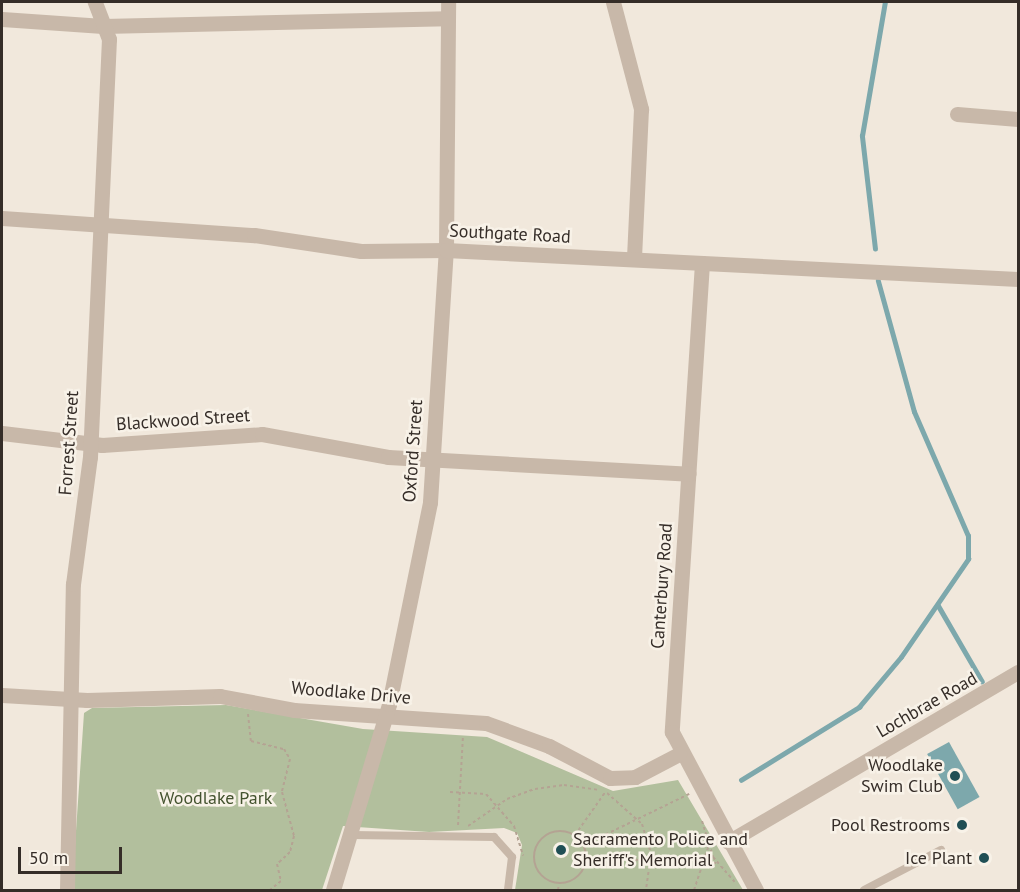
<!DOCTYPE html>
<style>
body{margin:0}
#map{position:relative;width:1020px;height:892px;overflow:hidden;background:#f1e8dc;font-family:"PT Sans",sans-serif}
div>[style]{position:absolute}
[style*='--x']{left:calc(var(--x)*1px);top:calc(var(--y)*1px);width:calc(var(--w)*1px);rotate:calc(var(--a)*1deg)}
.green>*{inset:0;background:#b2bf9d}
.water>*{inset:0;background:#7da8ac;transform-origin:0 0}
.stream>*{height:4.5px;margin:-2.25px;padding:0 2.25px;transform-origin:2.25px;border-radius:2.25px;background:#7da8ac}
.path>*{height:2px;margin-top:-1px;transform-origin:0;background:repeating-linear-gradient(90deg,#b4a393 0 3px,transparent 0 6px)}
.path>.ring{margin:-1px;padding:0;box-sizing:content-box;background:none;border:2px solid #b4a393;border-radius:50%}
.service>*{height:8px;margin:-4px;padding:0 4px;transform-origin:4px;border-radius:4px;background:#c8b8a9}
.minor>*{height:15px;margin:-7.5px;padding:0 7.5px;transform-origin:7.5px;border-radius:7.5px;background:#c8b8a9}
.tertiary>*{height:15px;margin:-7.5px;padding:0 7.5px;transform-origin:7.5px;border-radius:7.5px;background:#c8b8a9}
.dots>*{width:16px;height:16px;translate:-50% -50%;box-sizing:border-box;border:3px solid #f8f2e8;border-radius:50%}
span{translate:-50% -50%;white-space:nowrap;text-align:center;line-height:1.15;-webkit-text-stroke:5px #f8f2e8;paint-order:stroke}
.street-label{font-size:18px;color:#352d28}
.poi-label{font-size:18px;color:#352d28}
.right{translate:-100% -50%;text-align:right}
.left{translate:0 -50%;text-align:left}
.park-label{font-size:18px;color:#43522e}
.frame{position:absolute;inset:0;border:3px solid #352d28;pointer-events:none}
.scale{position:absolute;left:18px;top:847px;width:104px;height:27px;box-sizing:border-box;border:3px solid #352d28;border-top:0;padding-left:8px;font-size:18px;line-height:21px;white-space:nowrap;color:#352d28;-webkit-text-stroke:4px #f8f2e8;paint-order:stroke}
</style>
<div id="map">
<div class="green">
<div style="clip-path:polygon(226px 705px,363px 729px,487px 737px,613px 791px,678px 780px,743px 890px,515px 890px,522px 845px,517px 833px,504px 828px,429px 832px,343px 826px,322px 890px,72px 890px,84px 713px,92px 708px)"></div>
</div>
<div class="water">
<div style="left:949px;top:742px;width:63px;height:25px;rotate:61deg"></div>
</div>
<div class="stream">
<div style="--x:875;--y:249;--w:114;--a:-96.6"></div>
<div style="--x:862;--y:136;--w:136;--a:-80.3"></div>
<div style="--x:938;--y:605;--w:88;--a:59.9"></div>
<div style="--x:741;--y:780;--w:139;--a:-31.7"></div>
<div style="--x:859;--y:707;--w:65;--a:-50"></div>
<div style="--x:901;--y:657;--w:119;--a:-55.6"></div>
<div style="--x:968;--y:559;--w:23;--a:-90"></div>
<div style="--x:968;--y:536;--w:135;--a:-113.5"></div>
<div style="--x:914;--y:412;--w:136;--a:-105.4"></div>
</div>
<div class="path">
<div style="--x:248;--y:714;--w:27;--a:84"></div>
<div style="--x:251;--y:741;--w:34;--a:14"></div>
<div style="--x:284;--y:749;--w:12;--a:59"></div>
<div style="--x:290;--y:759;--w:34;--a:104"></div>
<div style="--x:282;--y:792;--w:46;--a:74.7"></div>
<div style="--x:294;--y:836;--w:16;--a:104"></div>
<div style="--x:290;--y:852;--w:18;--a:137"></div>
<div style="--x:277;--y:864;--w:17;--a:77"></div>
<div style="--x:281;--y:881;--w:14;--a:141"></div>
<div style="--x:450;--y:792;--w:36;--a:3"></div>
<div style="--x:486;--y:794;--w:43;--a:48.8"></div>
<div style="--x:514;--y:826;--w:31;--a:73"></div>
<div style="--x:607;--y:793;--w:47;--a:41.5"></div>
<div style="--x:642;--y:824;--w:31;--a:73"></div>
<div style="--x:651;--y:854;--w:36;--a:98"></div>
<div style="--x:702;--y:821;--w:38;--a:73"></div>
<div style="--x:713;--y:857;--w:33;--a:49"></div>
<div style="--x:458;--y:825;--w:90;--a:-86.8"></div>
<div style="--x:468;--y:826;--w:47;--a:-34.7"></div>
<div style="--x:507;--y:799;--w:30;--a:-20"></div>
<div style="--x:535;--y:789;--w:29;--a:-8"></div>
<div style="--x:564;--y:785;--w:35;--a:8"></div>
<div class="ring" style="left:534px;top:831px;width:50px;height:50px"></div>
<div style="--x:575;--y:835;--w:54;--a:-54.8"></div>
<div style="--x:584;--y:845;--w:117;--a:-25.9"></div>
<div style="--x:587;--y:858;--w:130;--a:2.2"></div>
<div style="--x:558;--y:890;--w:6;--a:-81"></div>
<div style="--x:694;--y:890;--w:57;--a:-71.6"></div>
</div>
<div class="service">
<div style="--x:352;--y:835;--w:142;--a:0.8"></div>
<div style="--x:494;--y:837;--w:27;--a:48"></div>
<div style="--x:512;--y:857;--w:33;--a:97"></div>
<div style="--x:864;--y:890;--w:87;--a:-27.5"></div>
</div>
<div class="minor">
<div style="--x:2;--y:19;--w:101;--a:4"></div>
<div style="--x:103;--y:26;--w:344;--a:-1.3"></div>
<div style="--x:957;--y:114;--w:61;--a:4.7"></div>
<div style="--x:702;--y:263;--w:470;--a:93.7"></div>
<div style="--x:672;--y:732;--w:179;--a:62"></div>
<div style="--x:2;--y:433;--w:101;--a:6.8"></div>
<div style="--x:102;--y:445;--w:160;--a:-3.9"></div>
<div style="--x:262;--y:434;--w:128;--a:10.3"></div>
<div style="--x:388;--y:457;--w:301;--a:3.2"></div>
<div style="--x:2;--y:695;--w:85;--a:3.4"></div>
<div style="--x:87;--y:700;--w:133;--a:-1.7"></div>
<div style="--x:220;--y:696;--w:75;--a:10.7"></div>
<div style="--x:294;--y:710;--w:192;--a:3.9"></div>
<div style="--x:486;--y:723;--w:67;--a:20.1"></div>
<div style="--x:549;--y:746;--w:69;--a:27.7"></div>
<div style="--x:610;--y:778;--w:25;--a:-2"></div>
<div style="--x:635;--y:777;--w:50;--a:-27.6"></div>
<div style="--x:728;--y:842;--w:336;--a:-30.4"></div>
<div style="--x:67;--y:890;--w:306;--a:-88.9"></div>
<div style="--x:73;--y:584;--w:128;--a:-82.4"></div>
<div style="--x:90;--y:457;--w:418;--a:-87.4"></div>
<div style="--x:109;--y:39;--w:40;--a:-111"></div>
<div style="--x:333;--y:890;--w:194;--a:-73.2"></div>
<div style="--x:389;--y:704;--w:206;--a:-78.5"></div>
<div style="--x:430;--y:502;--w:253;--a:-86.4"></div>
<div style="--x:446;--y:250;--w:248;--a:-89.5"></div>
</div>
<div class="tertiary">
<div style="--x:613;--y:2;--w:111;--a:75.3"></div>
<div style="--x:641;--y:109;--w:150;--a:92.7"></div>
<div style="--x:2;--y:218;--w:253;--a:3.9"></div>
<div style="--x:254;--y:235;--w:108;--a:8.5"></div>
<div style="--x:361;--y:251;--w:85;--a:-0.7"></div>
<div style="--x:446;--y:250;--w:573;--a:2.9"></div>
</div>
<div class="dots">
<div style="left:955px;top:776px;background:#204f55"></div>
<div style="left:962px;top:825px;background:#204f55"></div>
<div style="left:561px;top:850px;background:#204f55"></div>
<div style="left:984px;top:858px;background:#204f55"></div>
</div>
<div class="street-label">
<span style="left:510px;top:234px;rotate:3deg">Southgate Road</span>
<span style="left:183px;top:420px;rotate:-4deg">Blackwood Street</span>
<span style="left:69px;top:443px;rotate:-86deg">Forrest Street</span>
<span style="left:413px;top:451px;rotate:-86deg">Oxford Street</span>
<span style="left:662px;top:586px;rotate:-86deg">Canterbury Road</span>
<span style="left:351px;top:693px;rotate:5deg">Woodlake Drive</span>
<span style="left:927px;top:705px;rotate:-30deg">Lochbrae Road</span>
</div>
<div class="poi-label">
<span class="right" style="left:943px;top:776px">Woodlake<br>Swim Club</span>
<span class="right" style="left:950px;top:825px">Pool Restrooms</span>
<span class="left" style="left:573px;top:850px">Sacramento Police and<br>Sheriff's Memorial</span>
<span class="right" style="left:972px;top:858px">Ice Plant</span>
</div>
<div class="park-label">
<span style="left:216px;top:798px">Woodlake Park</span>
</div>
<div class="frame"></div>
<div class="scale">50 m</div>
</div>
